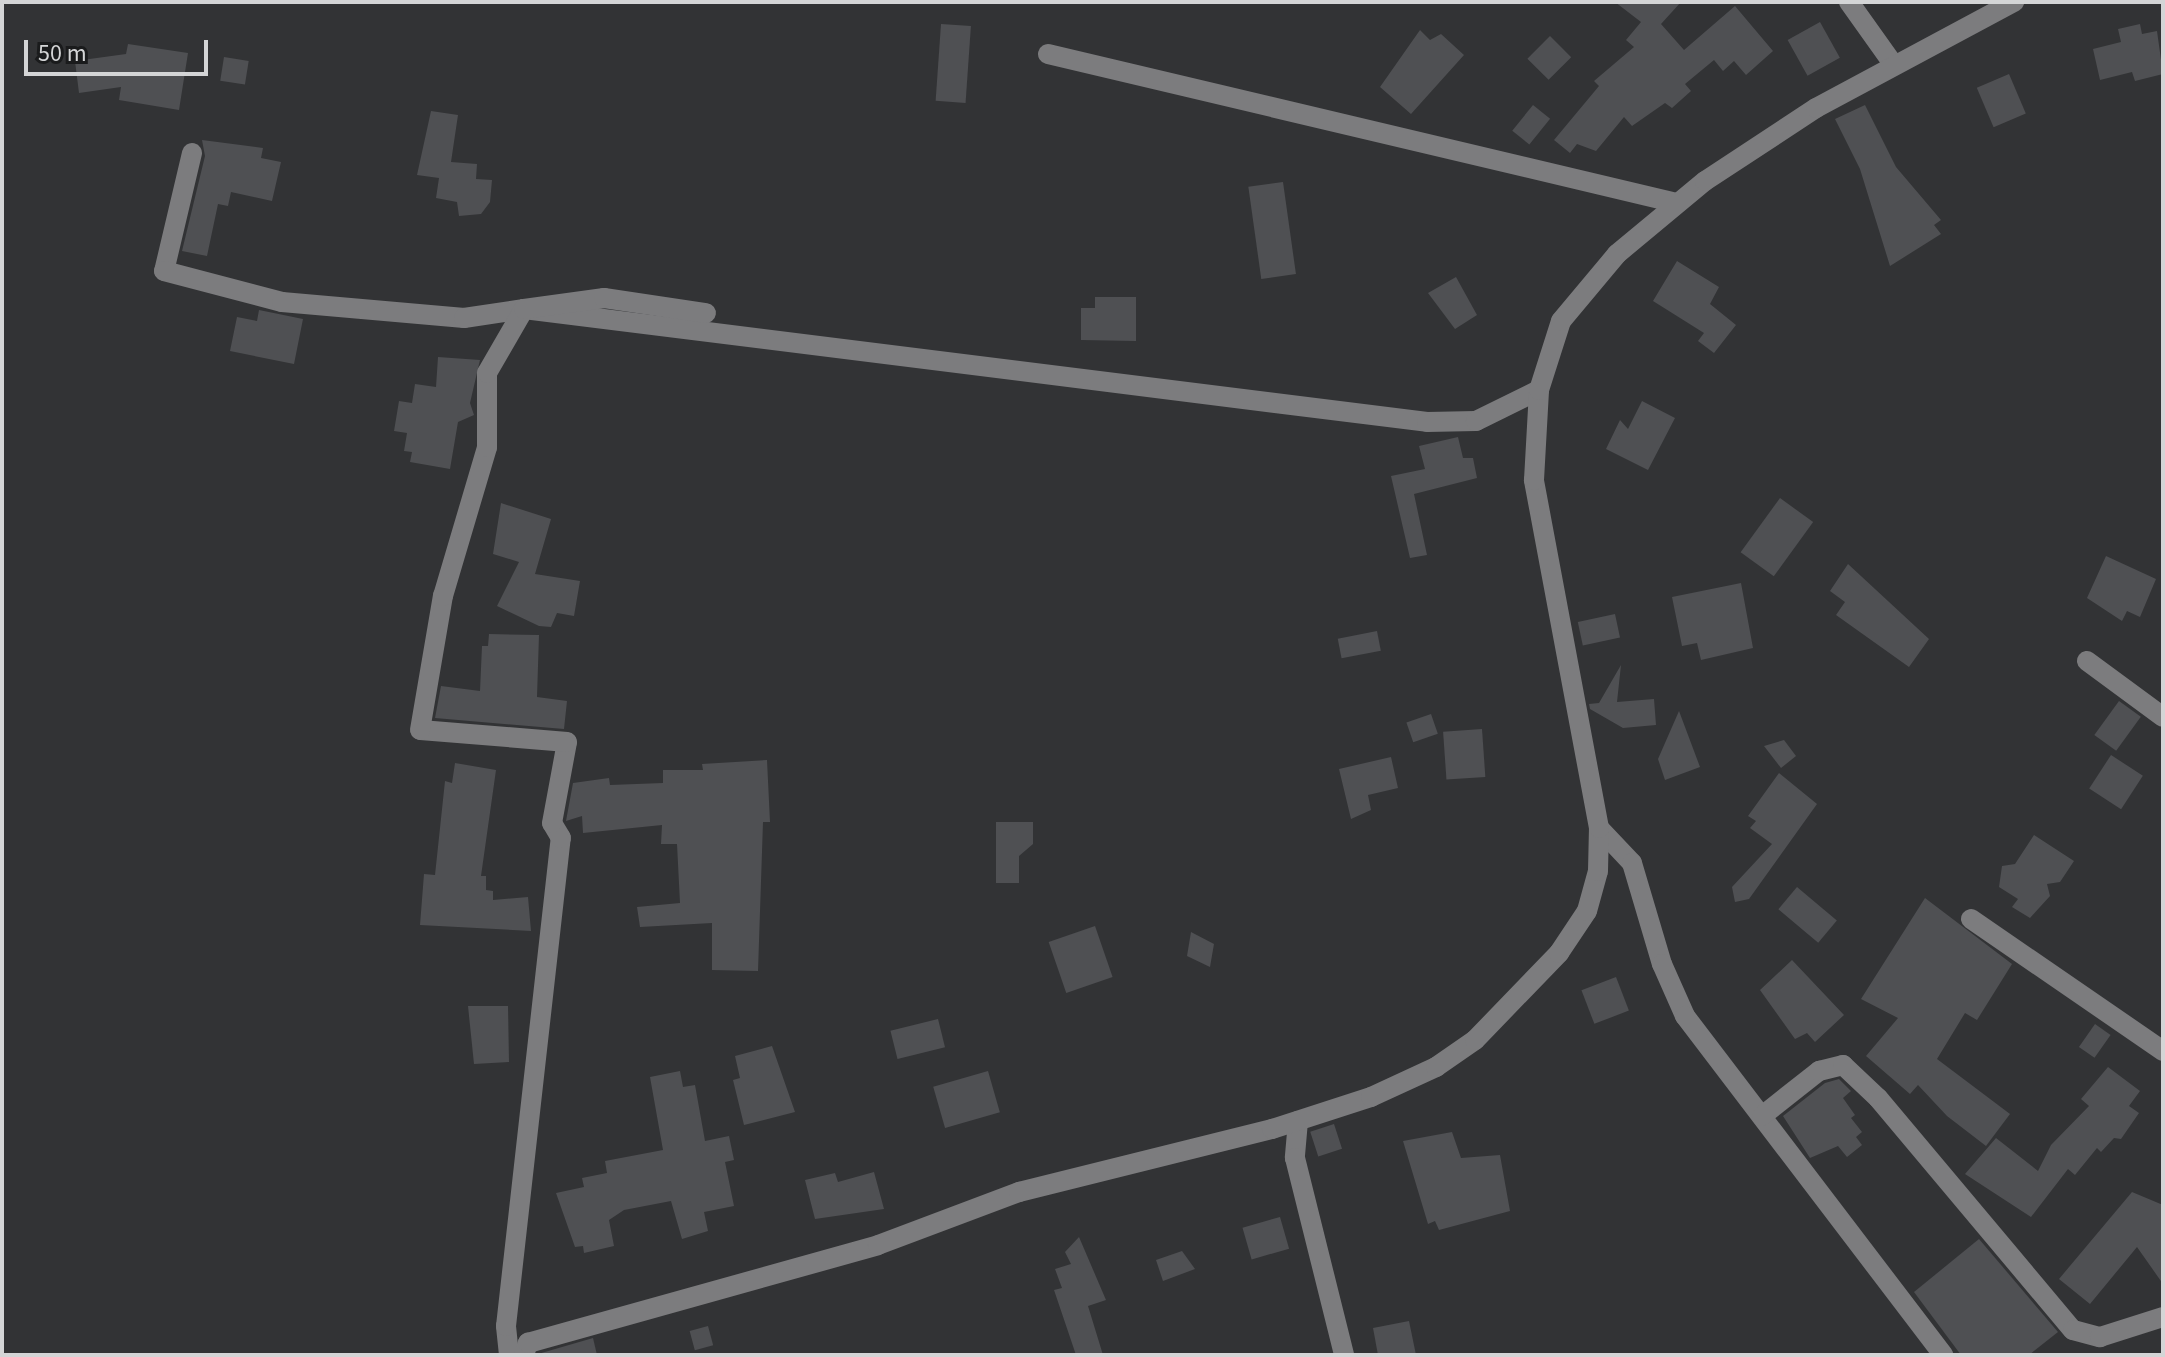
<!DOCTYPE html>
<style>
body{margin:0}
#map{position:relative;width:2165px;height:1357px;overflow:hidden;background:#323335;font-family:"Source Sans 3",sans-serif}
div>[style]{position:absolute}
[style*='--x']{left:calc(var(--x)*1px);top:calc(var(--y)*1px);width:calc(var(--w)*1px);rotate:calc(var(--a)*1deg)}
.building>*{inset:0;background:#4f5053;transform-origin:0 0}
.minor>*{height:20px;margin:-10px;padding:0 10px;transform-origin:10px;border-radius:10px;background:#7c7c7e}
span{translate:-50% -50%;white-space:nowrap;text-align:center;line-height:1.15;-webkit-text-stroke:7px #1a1b1c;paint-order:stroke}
.frame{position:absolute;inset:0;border:4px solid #d4d5d6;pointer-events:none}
.scale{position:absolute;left:24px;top:40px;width:184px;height:36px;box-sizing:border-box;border:4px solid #d4d5d6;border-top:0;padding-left:10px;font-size:24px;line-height:28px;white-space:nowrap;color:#d4d5d6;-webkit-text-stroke:6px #1a1b1c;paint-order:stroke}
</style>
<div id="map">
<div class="building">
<div style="clip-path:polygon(1615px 2px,1681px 2px,1661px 24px,1684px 50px,1735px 6px,1773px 51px,1746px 75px,1734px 61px,1723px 71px,1714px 60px,1685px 84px,1691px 91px,1672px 108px,1665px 103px,1632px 126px,1624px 117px,1596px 151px,1577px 144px,1570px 153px,1554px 140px,1599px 86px,1594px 81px,1634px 47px,1626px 40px,1641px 22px)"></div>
<div style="left:1820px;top:22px;width:41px;height:37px;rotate:61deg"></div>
<div style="left:941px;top:24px;width:30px;height:77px;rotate:4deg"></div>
<div style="clip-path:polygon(2140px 24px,2142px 34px,2157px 31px,2163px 74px,2135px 81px,2132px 72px,2100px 80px,2093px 49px,2121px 42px,2118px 29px)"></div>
<div style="clip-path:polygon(1420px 30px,1430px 40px,1441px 34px,1464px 55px,1411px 114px,1380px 87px)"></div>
<div style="left:1550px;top:36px;width:30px;height:32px;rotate:45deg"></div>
<div style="clip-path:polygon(128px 44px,188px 53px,179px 110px,119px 100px,121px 87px,79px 93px,75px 61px,126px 54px)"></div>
<div style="left:224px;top:57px;width:25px;height:24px;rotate:9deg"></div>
<div style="left:2009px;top:74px;width:43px;height:35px;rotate:67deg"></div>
<div style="left:1533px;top:105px;width:22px;height:33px;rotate:39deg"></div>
<div style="clip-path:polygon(1865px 105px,1896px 167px,1941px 220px,1934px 225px,1941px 234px,1890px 266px,1860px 169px,1835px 119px)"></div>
<div style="clip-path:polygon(431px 111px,458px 115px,451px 162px,477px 164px,476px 179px,492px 180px,490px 202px,481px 214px,459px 216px,457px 202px,436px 198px,439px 178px,417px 175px)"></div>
<div style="clip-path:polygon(202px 140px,263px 148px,261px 158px,281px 162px,272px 201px,231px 192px,228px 206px,218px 204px,207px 256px,182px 251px,205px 156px)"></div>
<div style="left:1283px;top:182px;width:93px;height:35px;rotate:82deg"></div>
<div style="clip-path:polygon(1677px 261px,1719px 287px,1710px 304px,1736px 325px,1714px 353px,1698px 341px,1704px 333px,1653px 301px)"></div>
<div style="clip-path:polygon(1456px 277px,1477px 315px,1455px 329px,1428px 293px)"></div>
<div style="clip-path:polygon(1095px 297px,1136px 297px,1136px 341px,1081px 340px,1081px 308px,1095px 308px)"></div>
<div style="clip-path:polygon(259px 310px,303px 319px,294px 364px,230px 351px,237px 317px,257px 321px)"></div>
<div style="clip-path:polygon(438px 357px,480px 360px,470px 403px,474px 415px,458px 422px,450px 469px,410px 462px,412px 452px,404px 451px,407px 433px,394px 431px,399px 401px,412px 403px,415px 384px,436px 387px)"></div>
<div style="clip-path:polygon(1642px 401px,1675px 418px,1648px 470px,1606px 449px,1620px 420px,1628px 429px)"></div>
<div style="clip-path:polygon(1458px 437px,1463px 458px,1473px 458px,1477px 478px,1414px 494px,1427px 555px,1410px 558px,1391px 476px,1425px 469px,1419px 446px)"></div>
<div style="left:1780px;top:498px;width:41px;height:67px;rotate:36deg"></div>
<div style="clip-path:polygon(501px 503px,551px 519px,535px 574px,580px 581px,574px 616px,557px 613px,551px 627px,539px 626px,497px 606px,519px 562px,493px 554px)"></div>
<div style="clip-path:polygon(2106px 556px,2156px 579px,2140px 617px,2127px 611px,2122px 621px,2087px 598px)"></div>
<div style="clip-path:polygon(1848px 564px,1929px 639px,1909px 667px,1836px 615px,1845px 602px,1830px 591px)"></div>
<div style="clip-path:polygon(1741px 583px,1753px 648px,1701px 660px,1697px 643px,1682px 646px,1672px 597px)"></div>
<div style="left:1615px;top:614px;width:24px;height:38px;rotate:78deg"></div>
<div style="left:1377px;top:631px;width:20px;height:40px;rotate:79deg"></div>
<div style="clip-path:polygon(489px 634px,539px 635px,537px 697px,567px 701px,564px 729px,435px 718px,441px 686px,480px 691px,482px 646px,488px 646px)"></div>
<div style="clip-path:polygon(1621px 665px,1617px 702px,1654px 699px,1656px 725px,1623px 728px,1590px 709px,1589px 704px,1599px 703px)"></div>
<div style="left:2119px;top:701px;width:27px;height:42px;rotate:36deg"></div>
<div style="clip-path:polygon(1679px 711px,1700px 767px,1665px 780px,1658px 759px)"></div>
<div style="left:1431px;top:714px;width:21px;height:26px;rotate:71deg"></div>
<div style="left:1482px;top:729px;width:48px;height:39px;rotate:86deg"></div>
<div style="clip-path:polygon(1784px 740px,1796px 756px,1781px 768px,1764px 746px)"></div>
<div style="left:2111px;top:755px;width:38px;height:40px;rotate:33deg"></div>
<div style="clip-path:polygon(1391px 757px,1398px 788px,1368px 795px,1371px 810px,1351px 819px,1339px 769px)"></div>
<div style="clip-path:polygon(767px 760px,770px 822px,763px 822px,758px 971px,712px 970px,712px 923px,640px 927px,637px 907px,680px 903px,677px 844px,661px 844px,662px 825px,583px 833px,582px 816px,566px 821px,573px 783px,609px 778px,610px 785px,663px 783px,663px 770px,703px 770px,702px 764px)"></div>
<div style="clip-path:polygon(455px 763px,496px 770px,481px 876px,486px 876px,486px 890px,493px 891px,493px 900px,528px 897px,531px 931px,420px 925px,424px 874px,435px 875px,445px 781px,452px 783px)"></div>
<div style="clip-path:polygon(1779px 773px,1817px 804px,1749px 899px,1735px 902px,1732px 887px,1772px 844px,1750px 828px,1756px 821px,1748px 816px)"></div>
<div style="clip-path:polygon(996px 822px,1033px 822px,1033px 844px,1019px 856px,1019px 883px,996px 883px)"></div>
<div style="clip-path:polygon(2034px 835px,2074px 861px,2060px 882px,2047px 884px,2050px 896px,2030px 918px,2012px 907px,2018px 899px,1999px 887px,2002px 866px,2015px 864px)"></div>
<div style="left:1797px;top:887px;width:52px;height:29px;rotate:40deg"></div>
<div style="clip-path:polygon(1925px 898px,2012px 964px,1977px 1020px,1965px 1013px,1937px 1059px,2010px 1114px,1986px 1146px,1947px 1116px,1918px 1085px,1910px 1094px,1866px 1056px,1898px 1018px,1861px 999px)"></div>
<div style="left:1095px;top:926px;width:54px;height:49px;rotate:71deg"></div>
<div style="clip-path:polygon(1191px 932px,1214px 944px,1210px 967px,1187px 956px)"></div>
<div style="clip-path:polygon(1792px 960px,1844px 1015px,1815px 1042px,1807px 1033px,1795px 1039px,1760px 990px)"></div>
<div style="left:1616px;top:977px;width:36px;height:37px;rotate:69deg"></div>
<div style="clip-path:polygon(468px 1006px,508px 1006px,509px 1062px,474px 1064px)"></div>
<div style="left:938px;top:1019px;width:29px;height:49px;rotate:76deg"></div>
<div style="left:2095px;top:1024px;width:19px;height:28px;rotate:35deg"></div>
<div style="clip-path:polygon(772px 1046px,795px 1112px,744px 1125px,733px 1080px,740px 1078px,735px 1056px)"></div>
<div style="clip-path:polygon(2108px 1067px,2140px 1091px,2129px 1106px,2139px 1113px,2121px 1139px,2114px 1138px,2101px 1152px,2097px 1148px,2075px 1175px,2068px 1169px,2031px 1217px,1965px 1174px,1996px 1138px,2038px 1171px,2051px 1145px,2089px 1106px,2081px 1099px)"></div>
<div style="clip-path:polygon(680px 1071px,683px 1087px,695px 1085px,705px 1141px,729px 1136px,734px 1160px,725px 1162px,734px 1206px,704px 1212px,708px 1231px,682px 1239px,671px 1201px,624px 1210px,609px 1220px,614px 1246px,584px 1253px,583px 1246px,575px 1247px,556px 1193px,584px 1187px,582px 1178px,607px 1173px,605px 1161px,663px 1150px,650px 1077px)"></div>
<div style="left:988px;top:1071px;width:43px;height:57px;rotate:74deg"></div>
<div style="clip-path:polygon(1839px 1079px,1851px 1091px,1843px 1098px,1855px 1115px,1851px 1118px,1862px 1132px,1856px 1137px,1862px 1145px,1847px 1157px,1838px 1146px,1810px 1158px,1783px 1116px,1825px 1083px)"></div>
<div style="left:1334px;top:1124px;width:26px;height:25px;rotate:72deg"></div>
<div style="clip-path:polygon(1452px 1132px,1461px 1158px,1500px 1155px,1510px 1211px,1439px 1230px,1435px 1221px,1428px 1224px,1403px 1141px)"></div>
<div style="clip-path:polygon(874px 1172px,884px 1209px,815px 1219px,805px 1180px,835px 1173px,838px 1182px)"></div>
<div style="clip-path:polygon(2132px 1192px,2163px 1205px,2163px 1284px,2137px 1247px,2090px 1304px,2059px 1279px)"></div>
<div style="left:1280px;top:1217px;width:33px;height:39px;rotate:74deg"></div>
<div style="clip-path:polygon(1079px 1237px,1106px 1300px,1088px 1306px,1103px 1355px,1076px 1355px,1054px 1290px,1062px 1288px,1055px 1269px,1071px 1264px,1065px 1252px)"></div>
<div style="clip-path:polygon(1979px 1239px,2058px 1332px,2029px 1355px,1961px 1355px,1914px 1292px)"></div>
<div style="clip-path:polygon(1182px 1251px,1195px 1269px,1163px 1281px,1156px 1260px)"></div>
<div style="clip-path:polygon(1409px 1321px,1416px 1355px,1378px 1355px,1373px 1328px)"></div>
<div style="left:708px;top:1326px;width:20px;height:19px;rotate:75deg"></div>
<div style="clip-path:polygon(593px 1338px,597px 1355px,538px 1355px,538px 1354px)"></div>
</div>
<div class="minor">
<div style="--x:1849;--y:2;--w:77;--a:54.5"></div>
<div style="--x:1048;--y:54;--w:646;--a:13.33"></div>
<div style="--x:192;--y:153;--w:121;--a:103.3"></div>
<div style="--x:164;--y:271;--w:122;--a:14.7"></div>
<div style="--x:282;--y:302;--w:183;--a:5"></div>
<div style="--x:464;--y:318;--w:61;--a:-8.5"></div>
<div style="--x:524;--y:309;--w:910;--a:7.13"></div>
<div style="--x:1427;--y:422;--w:49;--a:-1.2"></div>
<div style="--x:1476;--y:421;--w:70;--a:-26.2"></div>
<div style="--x:2087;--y:661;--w:94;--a:36.4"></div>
<div style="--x:1599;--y:828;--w:48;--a:46.7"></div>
<div style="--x:1632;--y:863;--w:105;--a:73.5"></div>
<div style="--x:1662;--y:964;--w:57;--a:66.1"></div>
<div style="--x:1685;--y:1016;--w:426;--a:52.7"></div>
<div style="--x:1971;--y:919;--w:233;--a:34.5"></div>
<div style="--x:1762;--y:1116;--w:73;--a:-38.3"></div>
<div style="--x:1819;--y:1071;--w:25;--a:-14"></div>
<div style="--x:1843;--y:1065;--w:48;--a:43.3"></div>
<div style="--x:1878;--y:1098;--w:303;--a:50"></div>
<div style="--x:2073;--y:1330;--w:28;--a:15"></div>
<div style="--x:2100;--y:1337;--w:66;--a:-17.6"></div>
<div style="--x:1298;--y:1121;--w:37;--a:95"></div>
<div style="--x:1295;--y:1158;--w:203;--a:76"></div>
<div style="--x:509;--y:1355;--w:29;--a:-96"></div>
<div style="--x:506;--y:1326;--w:491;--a:-83.6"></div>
<div style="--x:561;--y:838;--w:17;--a:-121"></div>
<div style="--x:552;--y:823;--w:82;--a:-79.5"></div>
<div style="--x:567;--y:742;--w:147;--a:-175.3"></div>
<div style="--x:420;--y:730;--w:136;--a:-80.3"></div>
<div style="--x:443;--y:596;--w:155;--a:-73.5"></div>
<div style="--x:487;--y:447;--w:74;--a:-90"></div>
<div style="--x:487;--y:373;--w:74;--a:-60"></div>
<div style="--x:524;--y:309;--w:81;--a:-7.8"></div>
<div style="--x:604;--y:298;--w:103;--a:8.4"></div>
<div style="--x:524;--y:1355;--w:13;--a:-72"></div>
<div style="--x:528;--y:1343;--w:363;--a:-15.6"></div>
<div style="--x:878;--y:1245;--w:151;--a:-20.6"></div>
<div style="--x:1019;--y:1192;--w:261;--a:-14"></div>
<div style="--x:1272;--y:1129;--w:104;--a:-17.9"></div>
<div style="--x:1371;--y:1097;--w:72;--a:-24.8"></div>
<div style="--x:1436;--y:1067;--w:47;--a:-34.7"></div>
<div style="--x:1475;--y:1040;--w:121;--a:-46"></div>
<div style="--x:1559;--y:953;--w:50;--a:-56.3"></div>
<div style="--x:1587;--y:911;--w:41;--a:-74.6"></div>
<div style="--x:1598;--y:871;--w:43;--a:-88.7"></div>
<div style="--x:1599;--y:828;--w:354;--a:-100.6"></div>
<div style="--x:1534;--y:480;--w:90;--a:-86.8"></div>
<div style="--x:1539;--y:390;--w:72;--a:-72.3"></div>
<div style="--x:1561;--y:321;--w:87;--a:-50.1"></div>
<div style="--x:1617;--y:254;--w:114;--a:-39.7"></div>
<div style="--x:1705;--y:181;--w:133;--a:-33.3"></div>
<div style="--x:1816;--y:108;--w:225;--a:-28.2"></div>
</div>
<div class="frame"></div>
<div class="scale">50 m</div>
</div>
